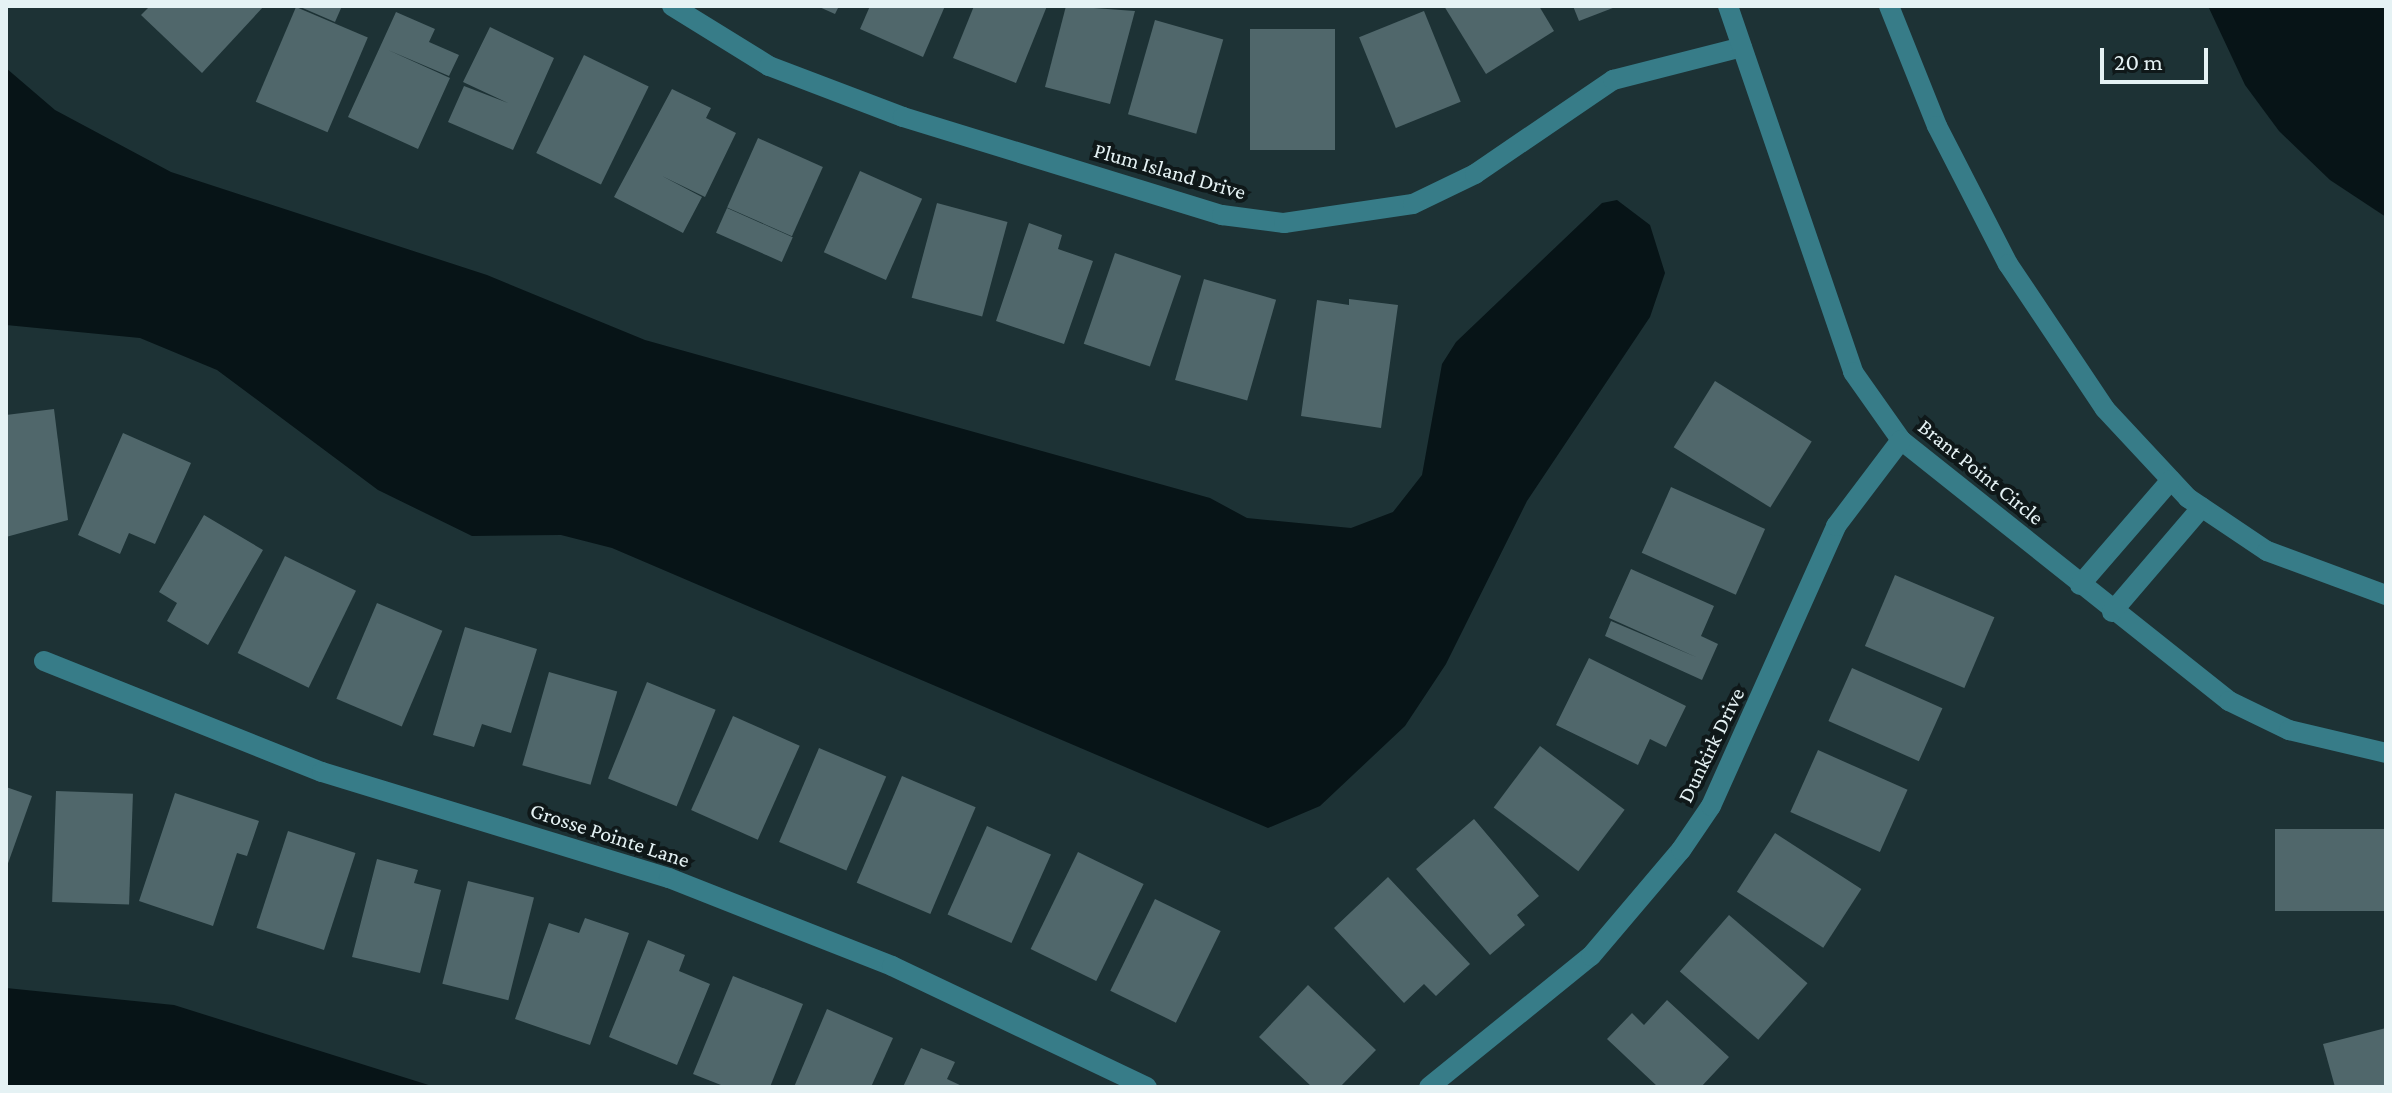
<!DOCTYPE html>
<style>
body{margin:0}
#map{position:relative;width:2392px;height:1093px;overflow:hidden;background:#1d3235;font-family:"Crimson Pro",serif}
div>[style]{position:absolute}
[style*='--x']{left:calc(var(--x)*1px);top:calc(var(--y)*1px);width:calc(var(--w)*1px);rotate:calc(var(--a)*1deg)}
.water>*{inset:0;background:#071417}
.building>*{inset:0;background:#50676b;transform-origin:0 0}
.minor>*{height:20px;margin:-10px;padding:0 10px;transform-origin:10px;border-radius:10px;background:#377c88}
span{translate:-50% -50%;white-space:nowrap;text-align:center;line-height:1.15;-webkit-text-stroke:8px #0f1819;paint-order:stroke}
.street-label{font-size:22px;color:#e5f2f4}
.frame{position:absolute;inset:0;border:8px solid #e5f2f4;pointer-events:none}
.scale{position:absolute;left:2100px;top:48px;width:108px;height:36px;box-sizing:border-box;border:4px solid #e5f2f4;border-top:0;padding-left:10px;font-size:24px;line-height:28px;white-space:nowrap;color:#e5f2f4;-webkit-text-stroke:6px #0f1819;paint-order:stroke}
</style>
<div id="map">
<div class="water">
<div style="clip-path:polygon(2208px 6px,2386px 6px,2386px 217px,2330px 180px,2279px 131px,2245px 85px)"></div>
<div style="clip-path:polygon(6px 68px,55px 110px,171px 172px,487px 275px,645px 340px,1210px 498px,1247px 518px,1351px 528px,1393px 512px,1422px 475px,1442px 364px,1456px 342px,1602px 203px,1617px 200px,1650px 225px,1665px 273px,1650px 317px,1527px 501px,1446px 664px,1405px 726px,1320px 806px,1268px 828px,612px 548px,561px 535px,472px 536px,378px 490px,217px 370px,140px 338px,6px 325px)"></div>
<div style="clip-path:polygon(6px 988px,174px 1005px,435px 1087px,6px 1087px)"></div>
</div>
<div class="building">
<div style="clip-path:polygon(150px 6px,264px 6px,202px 73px,141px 15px)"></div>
<div style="clip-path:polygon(298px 6px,342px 6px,335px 22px)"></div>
<div style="clip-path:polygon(817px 6px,839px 6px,835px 14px)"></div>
<div style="clip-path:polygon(870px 6px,945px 6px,923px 57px,860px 29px)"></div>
<div style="clip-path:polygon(974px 6px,1047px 6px,1016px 83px,953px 58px)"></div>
<div style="clip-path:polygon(1066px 6px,1135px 11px,1110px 104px,1045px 87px)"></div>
<div style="clip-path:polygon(1444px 6px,1539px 6px,1554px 31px,1486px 74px)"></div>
<div style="clip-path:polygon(1573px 6px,1618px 6px,1579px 21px)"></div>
<div style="left:296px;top:7px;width:78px;height:103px;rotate:23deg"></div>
<div style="left:1424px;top:11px;width:98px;height:70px;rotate:68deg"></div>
<div style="clip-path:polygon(396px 12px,435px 29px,429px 42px,459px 55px,449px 76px,388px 50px,450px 78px,418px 149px,348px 117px)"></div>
<div style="left:1155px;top:20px;width:71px;height:98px;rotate:16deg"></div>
<div style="clip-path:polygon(490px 27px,554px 58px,513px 150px,448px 122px,464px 86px,508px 103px,463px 82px)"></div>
<div style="left:1335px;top:29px;width:121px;height:85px;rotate:90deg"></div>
<div style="left:584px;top:55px;width:72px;height:109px;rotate:26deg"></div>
<div style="clip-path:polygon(672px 89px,711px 108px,706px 118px,736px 133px,705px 197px,662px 176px,702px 197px,683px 233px,614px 197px)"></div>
<div style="left:758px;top:138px;width:71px;height:76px;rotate:24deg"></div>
<div style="left:860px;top:171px;width:68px;height:89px;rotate:24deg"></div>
<div style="left:937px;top:203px;width:73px;height:98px;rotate:15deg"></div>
<div style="left:727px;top:208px;width:72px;height:27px;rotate:24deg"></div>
<div style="clip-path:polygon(1029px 223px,1062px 235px,1058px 249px,1093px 261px,1064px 344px,996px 321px)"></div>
<div style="left:1115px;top:253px;width:70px;height:96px;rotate:19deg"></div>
<div style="left:1204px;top:279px;width:75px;height:105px;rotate:16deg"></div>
<div style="clip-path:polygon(1349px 299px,1398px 305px,1381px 428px,1301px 416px,1317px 300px,1349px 305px)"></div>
<div style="left:1715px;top:381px;width:114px;height:78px;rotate:32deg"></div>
<div style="clip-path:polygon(54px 409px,68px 520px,6px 537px,6px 415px)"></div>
<div style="clip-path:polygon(123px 433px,191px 463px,155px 544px,129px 533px,120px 554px,78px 535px)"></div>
<div style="left:1671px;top:487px;width:103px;height:72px;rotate:24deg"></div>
<div style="clip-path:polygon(204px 515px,263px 550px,208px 645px,167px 621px,177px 603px,159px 592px)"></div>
<div style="left:285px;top:556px;width:79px;height:108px;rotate:26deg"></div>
<div style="clip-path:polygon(1631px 569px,1714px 606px,1701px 636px,1718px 644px,1702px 680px,1605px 636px,1611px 621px,1696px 657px,1609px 618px)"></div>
<div style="left:1895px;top:575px;width:108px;height:77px;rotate:23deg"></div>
<div style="left:377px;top:603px;width:71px;height:104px;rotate:23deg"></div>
<div style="clip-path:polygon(465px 627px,537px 649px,511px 733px,482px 724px,474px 747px,433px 735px)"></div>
<div style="clip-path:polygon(1589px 658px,1686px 706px,1666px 747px,1650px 739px,1638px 765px,1556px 725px)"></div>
<div style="left:1852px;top:668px;width:99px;height:58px;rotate:24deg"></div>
<div style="left:549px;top:672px;width:71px;height:97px;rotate:16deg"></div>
<div style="left:647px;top:682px;width:74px;height:104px;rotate:22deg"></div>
<div style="left:733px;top:716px;width:73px;height:103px;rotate:24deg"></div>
<div style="left:1540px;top:746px;width:106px;height:77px;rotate:37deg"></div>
<div style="left:819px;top:748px;width:73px;height:102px;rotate:23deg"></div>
<div style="left:1818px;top:750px;width:98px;height:68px;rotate:24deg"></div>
<div style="left:902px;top:776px;width:80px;height:116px;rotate:23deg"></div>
<div style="clip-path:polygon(6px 787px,32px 796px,6px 869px)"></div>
<div style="left:56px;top:791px;width:77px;height:111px;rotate:2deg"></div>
<div style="clip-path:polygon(175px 793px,259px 821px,247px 856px,237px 853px,213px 926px,139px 901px)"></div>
<div style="clip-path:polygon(1474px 819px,1539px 896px,1517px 915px,1525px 925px,1490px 955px,1416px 869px)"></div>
<div style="left:987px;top:826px;width:70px;height:97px;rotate:24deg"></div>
<div style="left:2386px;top:829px;width:82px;height:111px;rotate:90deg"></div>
<div style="left:288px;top:831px;width:71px;height:102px;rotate:18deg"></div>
<div style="left:1775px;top:833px;width:103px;height:70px;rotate:33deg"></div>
<div style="left:1078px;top:852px;width:73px;height:108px;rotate:26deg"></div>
<div style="clip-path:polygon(377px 859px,418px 870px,414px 883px,441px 890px,420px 973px,352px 957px)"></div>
<div style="clip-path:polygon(1388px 877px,1470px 964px,1436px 996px,1424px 984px,1404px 1003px,1334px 928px)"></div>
<div style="left:468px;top:881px;width:68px;height:106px;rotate:14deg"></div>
<div style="left:1155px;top:899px;width:73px;height:102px;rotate:26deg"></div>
<div style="left:1729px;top:915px;width:104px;height:75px;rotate:41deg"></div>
<div style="clip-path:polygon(585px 918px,629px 933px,590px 1045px,515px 1019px,549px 923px,579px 933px)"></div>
<div style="clip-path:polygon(648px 940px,685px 955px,679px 971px,710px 984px,677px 1065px,609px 1037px)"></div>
<div style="clip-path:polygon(733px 976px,803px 1004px,770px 1087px,726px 1087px,693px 1074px)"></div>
<div style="clip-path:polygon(1308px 985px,1376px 1050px,1340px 1087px,1312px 1087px,1259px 1037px)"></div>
<div style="clip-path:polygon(1667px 1000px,1729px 1057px,1701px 1087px,1658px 1087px,1607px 1039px,1632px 1013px,1644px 1025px)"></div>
<div style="clip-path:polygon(827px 1009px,893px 1038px,871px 1087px,794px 1087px)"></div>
<div style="clip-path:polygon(2386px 1028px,2386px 1087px,2335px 1087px,2323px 1044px)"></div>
<div style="clip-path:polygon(921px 1048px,955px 1062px,947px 1079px,964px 1087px,903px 1087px)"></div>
</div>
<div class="minor">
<div style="--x:672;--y:6;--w:114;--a:31.7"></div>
<div style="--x:769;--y:66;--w:143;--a:20.8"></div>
<div style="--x:903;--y:117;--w:334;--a:17.1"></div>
<div style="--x:1222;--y:215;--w:63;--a:7.4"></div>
<div style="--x:1284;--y:223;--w:130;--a:-8.4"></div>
<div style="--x:1413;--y:204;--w:69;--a:-25.8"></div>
<div style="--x:1475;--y:174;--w:167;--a:-34.3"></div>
<div style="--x:1613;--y:80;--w:133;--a:-14.3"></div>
<div style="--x:1728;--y:6;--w:387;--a:71.1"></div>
<div style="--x:1853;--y:372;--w:83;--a:54.8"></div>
<div style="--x:1901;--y:440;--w:419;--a:38.5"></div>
<div style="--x:2229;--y:701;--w:67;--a:25.8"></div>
<div style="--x:2289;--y:730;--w:100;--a:13.3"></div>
<div style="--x:1889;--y:6;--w:129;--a:68.2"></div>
<div style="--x:1937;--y:126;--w:155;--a:62.8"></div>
<div style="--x:2008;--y:264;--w:174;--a:56.2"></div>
<div style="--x:2105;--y:409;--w:122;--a:47"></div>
<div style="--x:2188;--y:498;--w:95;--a:33.9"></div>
<div style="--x:2267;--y:551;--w:127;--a:20.3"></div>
<div style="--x:2080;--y:585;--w:139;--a:-49.1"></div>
<div style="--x:2112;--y:612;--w:138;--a:-49.4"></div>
<div style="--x:44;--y:661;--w:299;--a:21.8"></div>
<div style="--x:322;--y:772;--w:363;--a:17"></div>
<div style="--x:669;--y:878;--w:240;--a:21.5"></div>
<div style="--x:892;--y:966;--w:282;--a:25.4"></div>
<div style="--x:1429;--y:1087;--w:208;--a:-39"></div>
<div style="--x:1591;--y:956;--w:139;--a:-49.7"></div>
<div style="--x:1681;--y:850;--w:53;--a:-55.7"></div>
<div style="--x:1711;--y:806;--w:307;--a:-65.9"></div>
<div style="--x:1836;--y:526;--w:108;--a:-52.9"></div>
</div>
<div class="street-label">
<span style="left:1170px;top:171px;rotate:16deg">Plum Island Drive</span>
<span style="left:1981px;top:472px;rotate:39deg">Brant Point Circle</span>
<span style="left:1711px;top:745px;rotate:-64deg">Dunkirk Drive</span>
<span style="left:610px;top:835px;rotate:18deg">Grosse Pointe Lane</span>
</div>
<div class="frame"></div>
<div class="scale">20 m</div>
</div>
